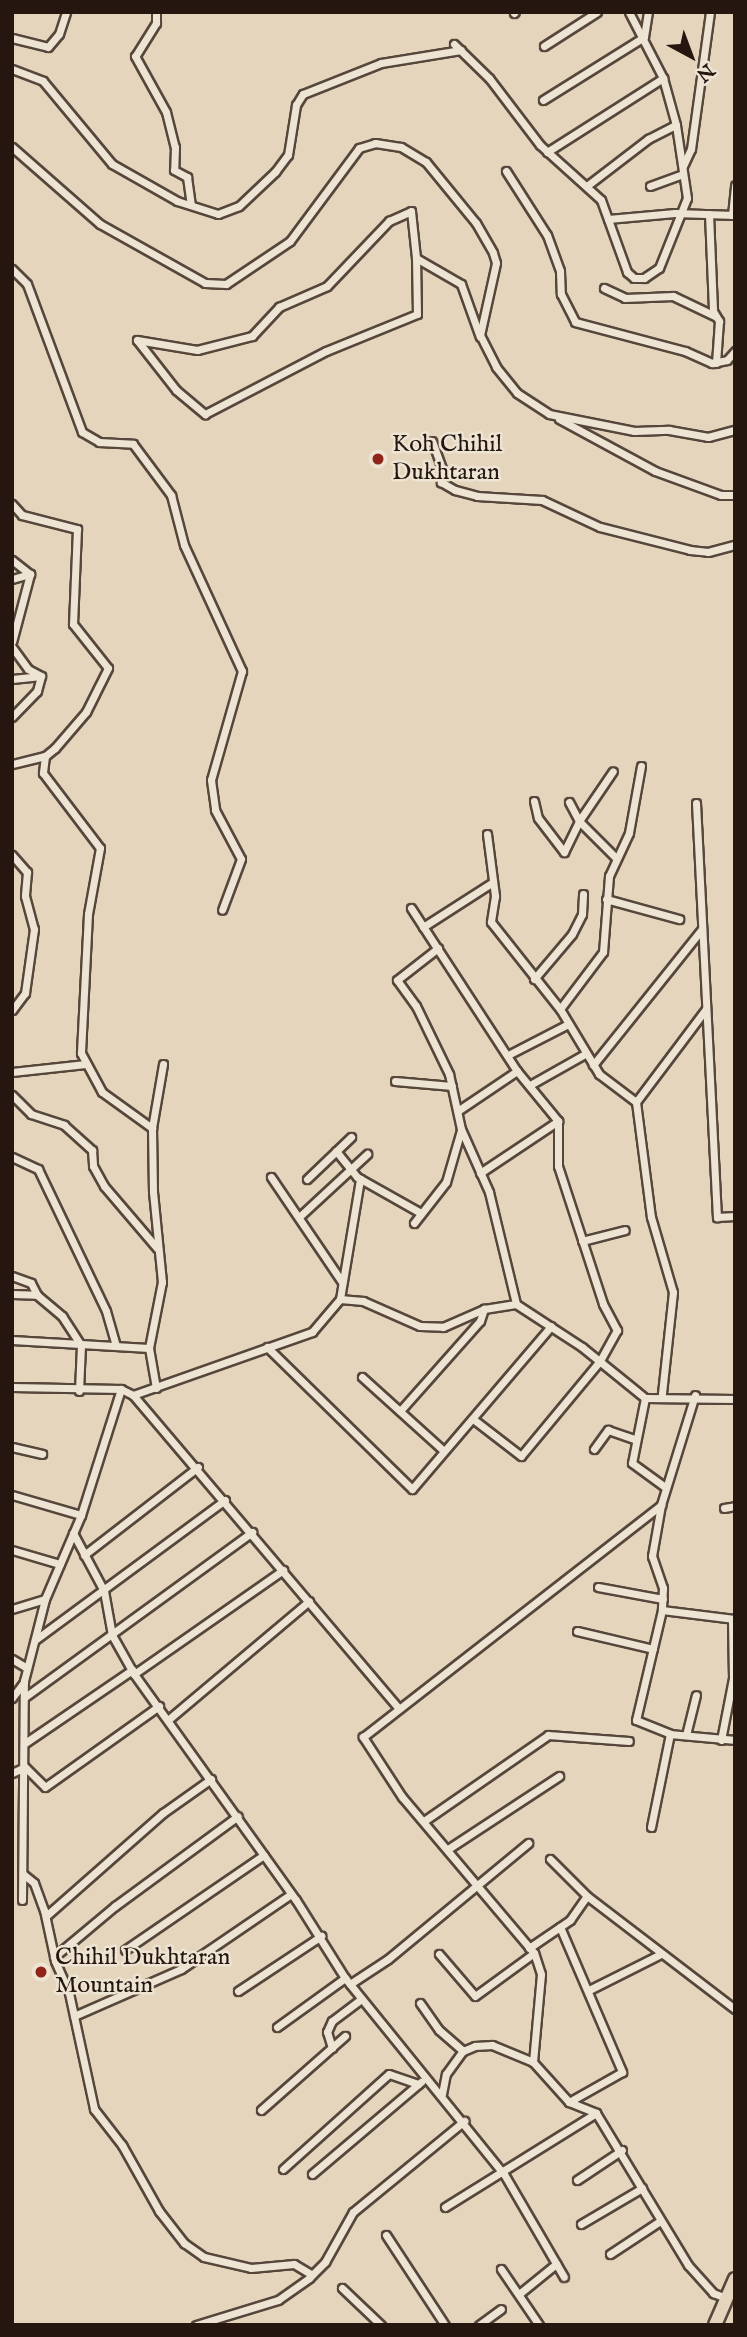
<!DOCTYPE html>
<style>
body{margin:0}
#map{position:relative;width:747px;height:2337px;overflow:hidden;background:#e4d5bc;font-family:"IM FELL English",serif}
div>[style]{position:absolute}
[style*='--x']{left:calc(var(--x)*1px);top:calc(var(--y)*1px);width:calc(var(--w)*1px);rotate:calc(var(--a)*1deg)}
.roads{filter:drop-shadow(2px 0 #56463b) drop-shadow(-2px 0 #56463b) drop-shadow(0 2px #56463b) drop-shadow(0 -2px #56463b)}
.street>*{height:7px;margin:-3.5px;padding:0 3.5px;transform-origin:3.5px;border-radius:3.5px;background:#ede4d3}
.highway>*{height:12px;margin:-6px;padding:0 6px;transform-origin:6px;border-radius:6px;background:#e4d5bc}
.dots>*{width:19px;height:19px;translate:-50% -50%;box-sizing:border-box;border:4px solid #ede4d3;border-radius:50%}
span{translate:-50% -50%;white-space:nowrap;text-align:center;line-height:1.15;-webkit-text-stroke:5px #ede4d3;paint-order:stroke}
.poi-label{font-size:24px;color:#261610}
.left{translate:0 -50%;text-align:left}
.frame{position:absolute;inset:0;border:14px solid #261610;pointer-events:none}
.north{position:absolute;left:656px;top:21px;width:70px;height:70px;-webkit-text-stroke:5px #ede4d3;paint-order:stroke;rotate:139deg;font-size:19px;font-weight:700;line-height:28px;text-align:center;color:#261610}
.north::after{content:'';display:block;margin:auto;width:24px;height:32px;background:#261610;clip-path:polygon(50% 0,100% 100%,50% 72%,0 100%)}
</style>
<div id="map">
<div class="roads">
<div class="street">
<div style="--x:156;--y:12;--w:11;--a:90"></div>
<div style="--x:156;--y:23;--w:39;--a:122"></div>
<div style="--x:135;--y:56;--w:64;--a:61"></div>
<div style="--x:166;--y:112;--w:36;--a:76"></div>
<div style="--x:175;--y:147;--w:23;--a:92"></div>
<div style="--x:174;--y:170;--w:15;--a:28"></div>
<div style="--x:187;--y:177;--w:28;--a:82"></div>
<div style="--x:514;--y:13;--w:1;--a:-45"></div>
<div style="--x:12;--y:38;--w:37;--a:14"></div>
<div style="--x:48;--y:47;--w:17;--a:-50"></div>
<div style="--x:59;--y:34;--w:23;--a:-72"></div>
<div style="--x:454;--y:44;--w:49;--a:44.2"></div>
<div style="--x:489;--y:78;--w:84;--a:52.7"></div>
<div style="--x:540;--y:145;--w:82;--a:42"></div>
<div style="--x:601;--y:200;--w:77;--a:70.1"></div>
<div style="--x:627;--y:272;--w:9;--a:41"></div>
<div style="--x:634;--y:278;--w:10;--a:0"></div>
<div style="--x:644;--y:278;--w:18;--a:-34"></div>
<div style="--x:659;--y:268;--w:75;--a:-68.2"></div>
<div style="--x:687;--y:198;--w:74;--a:-98.6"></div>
<div style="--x:676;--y:125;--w:49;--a:-105.5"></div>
<div style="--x:663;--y:78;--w:74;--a:-117.3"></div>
<div style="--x:544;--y:46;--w:63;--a:-32.7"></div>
<div style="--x:12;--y:69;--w:33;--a:21"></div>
<div style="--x:43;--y:81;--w:108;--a:50.3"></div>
<div style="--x:112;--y:164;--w:75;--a:29.6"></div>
<div style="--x:177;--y:201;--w:43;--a:17.6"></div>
<div style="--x:218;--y:214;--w:22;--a:-21"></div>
<div style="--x:239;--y:206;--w:50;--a:-43.4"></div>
<div style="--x:275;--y:172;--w:21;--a:-53"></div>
<div style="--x:288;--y:155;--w:51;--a:-80.9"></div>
<div style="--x:296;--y:105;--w:13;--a:-58"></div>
<div style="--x:303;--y:94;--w:84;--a:-21.7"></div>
<div style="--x:381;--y:63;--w:81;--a:-9.2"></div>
<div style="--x:543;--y:100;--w:119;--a:-32"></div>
<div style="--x:644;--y:37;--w:25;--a:-81"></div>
<div style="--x:12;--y:147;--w:117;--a:41.2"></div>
<div style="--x:100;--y:224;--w:120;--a:29.3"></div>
<div style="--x:205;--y:283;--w:21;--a:3"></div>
<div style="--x:226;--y:284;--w:77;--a:-33.9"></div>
<div style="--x:290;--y:241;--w:116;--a:-53.4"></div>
<div style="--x:359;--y:148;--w:17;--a:-17"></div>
<div style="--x:375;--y:143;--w:26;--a:9"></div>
<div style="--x:401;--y:147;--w:29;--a:31"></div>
<div style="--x:426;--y:162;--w:79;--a:50.7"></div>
<div style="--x:476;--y:223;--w:34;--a:60"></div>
<div style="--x:493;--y:253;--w:10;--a:73"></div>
<div style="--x:496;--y:263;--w:74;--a:102.5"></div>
<div style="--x:480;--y:335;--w:36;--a:63"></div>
<div style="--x:496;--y:367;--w:33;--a:51"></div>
<div style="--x:517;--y:393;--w:38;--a:33"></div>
<div style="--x:549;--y:414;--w:87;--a:11.3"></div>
<div style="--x:634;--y:431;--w:35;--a:-2"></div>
<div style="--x:669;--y:430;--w:40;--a:10"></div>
<div style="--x:708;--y:437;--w:28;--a:-15"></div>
<div style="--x:547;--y:152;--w:138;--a:-32.5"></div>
<div style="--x:683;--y:166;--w:19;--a:-65"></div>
<div style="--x:691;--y:149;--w:138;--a:-82.1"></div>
<div style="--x:506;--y:171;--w:76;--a:57.4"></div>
<div style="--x:547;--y:235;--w:38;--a:70"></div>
<div style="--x:560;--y:271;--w:23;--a:88"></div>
<div style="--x:561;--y:294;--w:31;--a:63"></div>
<div style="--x:575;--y:322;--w:114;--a:14.8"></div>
<div style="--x:685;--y:351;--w:30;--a:24"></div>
<div style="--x:712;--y:363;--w:15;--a:-11"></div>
<div style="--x:727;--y:360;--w:12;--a:-48"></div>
<div style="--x:588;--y:185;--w:76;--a:-37.5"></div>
<div style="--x:648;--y:139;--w:31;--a:-27"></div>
<div style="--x:650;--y:186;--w:35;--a:-20"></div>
<div style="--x:709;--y:214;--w:97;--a:87.6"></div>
<div style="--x:713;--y:311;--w:12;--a:59"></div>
<div style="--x:719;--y:321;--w:42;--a:94.1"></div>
<div style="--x:732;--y:215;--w:30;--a:-84"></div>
<div style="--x:608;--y:219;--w:67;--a:-5.1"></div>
<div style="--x:675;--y:213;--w:60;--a:1.9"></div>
<div style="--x:12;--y:269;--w:21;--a:45"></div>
<div style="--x:27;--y:284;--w:158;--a:69.6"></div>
<div style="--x:82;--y:432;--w:20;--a:30"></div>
<div style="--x:99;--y:442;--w:34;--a:3"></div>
<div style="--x:133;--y:444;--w:64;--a:53.3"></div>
<div style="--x:171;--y:495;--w:52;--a:75.4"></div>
<div style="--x:184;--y:545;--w:139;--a:65.3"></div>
<div style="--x:242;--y:671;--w:113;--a:105.9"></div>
<div style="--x:211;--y:780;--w:30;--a:82"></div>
<div style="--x:215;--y:810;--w:55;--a:62"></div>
<div style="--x:241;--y:859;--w:54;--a:110.4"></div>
<div style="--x:604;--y:288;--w:23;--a:25"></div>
<div style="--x:625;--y:298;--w:48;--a:-2.4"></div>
<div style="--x:673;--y:296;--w:47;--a:25.5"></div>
<div style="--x:137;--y:340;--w:61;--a:9.5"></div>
<div style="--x:197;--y:350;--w:57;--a:-14.3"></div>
<div style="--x:252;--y:336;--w:40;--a:-47"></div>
<div style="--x:279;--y:307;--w:52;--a:-23.6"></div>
<div style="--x:327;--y:286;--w:90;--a:-46.4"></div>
<div style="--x:389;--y:221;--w:24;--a:-24"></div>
<div style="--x:411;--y:211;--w:47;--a:83.9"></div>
<div style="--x:416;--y:258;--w:52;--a:30"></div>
<div style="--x:461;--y:284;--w:56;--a:70.3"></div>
<div style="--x:137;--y:340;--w:63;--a:52"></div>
<div style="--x:176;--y:390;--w:38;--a:40"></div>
<div style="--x:205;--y:414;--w:136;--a:-27.5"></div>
<div style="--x:326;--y:351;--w:98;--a:-22.1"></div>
<div style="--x:417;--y:314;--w:56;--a:-91"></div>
<div style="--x:559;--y:419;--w:109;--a:28.4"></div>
<div style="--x:655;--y:471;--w:70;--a:20"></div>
<div style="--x:721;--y:495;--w:14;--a:0"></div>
<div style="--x:432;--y:441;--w:35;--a:70"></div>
<div style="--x:444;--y:474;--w:9;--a:111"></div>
<div style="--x:441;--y:482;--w:16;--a:30"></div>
<div style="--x:455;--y:490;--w:23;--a:15"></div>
<div style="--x:477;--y:496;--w:65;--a:3.5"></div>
<div style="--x:542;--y:500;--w:64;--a:25"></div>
<div style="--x:600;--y:527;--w:93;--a:14.3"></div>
<div style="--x:690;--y:550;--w:18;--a:6"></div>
<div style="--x:708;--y:552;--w:28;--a:-15"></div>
<div style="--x:12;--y:504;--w:15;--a:48"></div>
<div style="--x:22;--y:515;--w:57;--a:14.3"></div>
<div style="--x:77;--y:529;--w:95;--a:92.4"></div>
<div style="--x:73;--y:624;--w:56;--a:51.5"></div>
<div style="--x:108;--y:668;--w:49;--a:116.6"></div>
<div style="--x:86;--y:712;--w:48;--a:130.7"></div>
<div style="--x:55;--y:748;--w:13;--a:141"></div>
<div style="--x:45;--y:756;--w:34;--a:166"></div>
<div style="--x:12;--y:560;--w:23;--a:38"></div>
<div style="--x:30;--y:574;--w:70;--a:104.8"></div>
<div style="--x:12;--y:579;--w:19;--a:-16"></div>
<div style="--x:12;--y:647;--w:27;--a:54"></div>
<div style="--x:28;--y:669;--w:15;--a:28"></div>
<div style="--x:41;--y:676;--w:16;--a:105"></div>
<div style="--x:37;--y:691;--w:36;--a:134"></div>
<div style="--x:12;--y:679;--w:27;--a:-6"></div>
<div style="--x:45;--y:756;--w:17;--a:97"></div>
<div style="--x:43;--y:773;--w:94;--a:52.8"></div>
<div style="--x:100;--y:848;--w:67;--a:100.3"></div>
<div style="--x:88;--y:914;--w:139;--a:92.9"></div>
<div style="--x:81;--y:1053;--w:44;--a:61.7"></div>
<div style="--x:102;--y:1092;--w:62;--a:35.8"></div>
<div style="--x:641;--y:766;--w:68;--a:100.2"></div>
<div style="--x:629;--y:833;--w:47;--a:114.9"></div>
<div style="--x:609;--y:876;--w:76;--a:94.5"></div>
<div style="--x:603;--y:952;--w:71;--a:127"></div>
<div style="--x:560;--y:1009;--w:76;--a:59"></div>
<div style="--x:599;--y:1074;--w:46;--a:37.1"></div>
<div style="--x:636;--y:1102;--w:116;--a:82.6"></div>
<div style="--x:651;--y:1217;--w:78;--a:73.7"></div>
<div style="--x:673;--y:1292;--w:103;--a:96.2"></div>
<div style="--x:534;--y:801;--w:17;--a:77"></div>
<div style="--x:538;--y:818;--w:43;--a:52.6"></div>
<div style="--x:564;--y:852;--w:34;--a:-64"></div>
<div style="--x:579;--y:821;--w:60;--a:-55.8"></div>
<div style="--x:569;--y:802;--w:21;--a:62"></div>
<div style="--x:579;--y:821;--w:52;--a:45"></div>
<div style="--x:696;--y:803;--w:415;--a:87.1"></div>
<div style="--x:717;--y:1217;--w:18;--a:-3"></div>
<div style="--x:487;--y:834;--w:63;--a:82.6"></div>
<div style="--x:495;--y:896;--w:26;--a:99"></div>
<div style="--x:491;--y:922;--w:111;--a:51.6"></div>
<div style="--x:12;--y:855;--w:23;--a:49"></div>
<div style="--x:27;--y:872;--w:24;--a:95"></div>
<div style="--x:25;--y:896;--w:34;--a:75"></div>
<div style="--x:34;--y:929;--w:65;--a:98"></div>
<div style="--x:25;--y:993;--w:21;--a:127"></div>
<div style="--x:606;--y:899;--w:76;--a:15.3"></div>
<div style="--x:411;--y:908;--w:194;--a:57"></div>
<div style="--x:517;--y:1071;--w:65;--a:50.6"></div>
<div style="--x:558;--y:1121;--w:45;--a:90"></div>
<div style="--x:558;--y:1166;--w:145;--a:71.9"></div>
<div style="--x:603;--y:1304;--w:30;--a:62"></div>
<div style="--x:617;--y:1330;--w:37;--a:119"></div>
<div style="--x:599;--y:1362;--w:122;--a:129.7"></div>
<div style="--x:521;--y:1456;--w:61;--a:-142.4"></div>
<div style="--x:423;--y:927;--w:83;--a:-32.7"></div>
<div style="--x:438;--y:948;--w:52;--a:142"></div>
<div style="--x:397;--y:980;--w:32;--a:54"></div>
<div style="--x:416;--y:1006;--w:76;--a:64.1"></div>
<div style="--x:449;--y:1074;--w:56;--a:77.7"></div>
<div style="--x:461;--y:1129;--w:69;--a:66"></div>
<div style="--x:489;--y:1192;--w:115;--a:76.4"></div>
<div style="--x:534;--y:979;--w:59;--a:-49.8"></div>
<div style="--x:572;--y:934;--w:22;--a:-63"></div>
<div style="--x:582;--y:914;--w:20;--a:-87"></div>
<div style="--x:508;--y:1055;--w:68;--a:-27.3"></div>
<div style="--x:593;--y:1065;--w:174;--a:-51.3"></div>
<div style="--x:12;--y:1072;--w:74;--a:-6.2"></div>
<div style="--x:395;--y:1081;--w:57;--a:5"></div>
<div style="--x:530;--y:1085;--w:63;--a:-29.4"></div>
<div style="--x:12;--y:1095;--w:27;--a:45"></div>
<div style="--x:31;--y:1114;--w:35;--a:18"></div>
<div style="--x:64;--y:1125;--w:38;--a:42"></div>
<div style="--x:92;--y:1150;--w:16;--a:86"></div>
<div style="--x:93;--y:1166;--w:23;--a:61"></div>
<div style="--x:104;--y:1186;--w:82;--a:49.5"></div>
<div style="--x:636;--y:1102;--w:115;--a:-53.1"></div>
<div style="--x:459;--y:1110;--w:70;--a:-33.9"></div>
<div style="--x:336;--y:1151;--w:33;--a:51"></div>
<div style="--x:357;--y:1177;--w:73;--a:29.4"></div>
<div style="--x:12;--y:1157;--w:29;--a:25"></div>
<div style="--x:38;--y:1169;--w:157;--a:64.4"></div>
<div style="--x:106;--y:1311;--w:35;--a:74"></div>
<div style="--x:480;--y:1173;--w:94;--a:-33.7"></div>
<div style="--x:271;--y:1177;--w:127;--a:55.9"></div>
<div style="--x:307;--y:1179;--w:61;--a:-43.7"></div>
<div style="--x:299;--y:1217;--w:93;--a:-42.8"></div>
<div style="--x:414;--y:1223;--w:52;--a:-52"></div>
<div style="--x:446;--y:1182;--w:54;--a:-73.9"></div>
<div style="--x:582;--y:1241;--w:44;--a:-14.3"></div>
<div style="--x:12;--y:1276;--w:20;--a:20"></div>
<div style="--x:31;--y:1283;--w:13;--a:63"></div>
<div style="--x:37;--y:1295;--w:33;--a:40"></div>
<div style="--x:62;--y:1316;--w:35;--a:57"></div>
<div style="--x:81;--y:1345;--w:46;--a:92.5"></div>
<div style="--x:12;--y:1294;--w:25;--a:2"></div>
<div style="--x:340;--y:1299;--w:122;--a:-80.5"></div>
<div style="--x:12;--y:1340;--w:137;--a:3.3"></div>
<div style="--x:267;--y:1347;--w:203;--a:44.4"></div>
<div style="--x:412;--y:1489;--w:214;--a:-49.5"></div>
<div style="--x:362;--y:1377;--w:110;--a:42.1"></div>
<div style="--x:12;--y:1387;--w:109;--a:1.1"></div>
<div style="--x:121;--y:1389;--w:13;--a:27"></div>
<div style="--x:133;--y:1395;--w:410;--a:49.7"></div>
<div style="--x:156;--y:1388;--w:41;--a:-99.9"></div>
<div style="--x:149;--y:1348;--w:67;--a:-78.9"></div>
<div style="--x:162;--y:1282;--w:90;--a:-95.7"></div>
<div style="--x:153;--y:1192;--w:64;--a:-90.9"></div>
<div style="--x:152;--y:1128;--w:65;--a:-80.2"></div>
<div style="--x:133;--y:1395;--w:190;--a:-19.4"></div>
<div style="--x:312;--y:1332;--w:43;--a:-49.7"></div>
<div style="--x:340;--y:1299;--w:23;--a:5"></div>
<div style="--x:363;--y:1301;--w:62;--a:23.7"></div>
<div style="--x:420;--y:1326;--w:23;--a:2"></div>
<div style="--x:443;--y:1327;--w:45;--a:-23.7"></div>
<div style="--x:484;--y:1309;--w:32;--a:-9"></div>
<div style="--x:516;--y:1304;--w:79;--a:33.1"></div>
<div style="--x:582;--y:1347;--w:81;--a:39"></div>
<div style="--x:645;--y:1398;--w:90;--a:0.6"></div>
<div style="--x:695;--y:1395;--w:115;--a:107.2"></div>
<div style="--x:661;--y:1505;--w:52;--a:100"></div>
<div style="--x:652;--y:1556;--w:34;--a:71"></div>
<div style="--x:663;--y:1588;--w:22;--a:93"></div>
<div style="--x:662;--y:1610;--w:113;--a:103.3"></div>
<div style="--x:636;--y:1720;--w:37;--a:22"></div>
<div style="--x:670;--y:1734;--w:65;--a:5.3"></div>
<div style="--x:645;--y:1398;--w:66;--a:101.3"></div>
<div style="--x:632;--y:1463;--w:41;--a:36"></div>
<div style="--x:400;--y:1411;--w:120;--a:-48.4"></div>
<div style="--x:480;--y:1321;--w:13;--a:-72"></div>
<div style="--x:12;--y:1447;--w:31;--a:13"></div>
<div style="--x:594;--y:1449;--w:24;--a:-54"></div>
<div style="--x:608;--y:1430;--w:28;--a:19"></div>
<div style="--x:12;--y:1495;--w:72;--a:16.2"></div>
<div style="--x:724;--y:1508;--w:11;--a:-10"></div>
<div style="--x:73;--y:1533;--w:66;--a:61.9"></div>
<div style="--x:104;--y:1591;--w:45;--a:79.7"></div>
<div style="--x:112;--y:1635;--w:45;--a:60.6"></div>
<div style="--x:134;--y:1674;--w:278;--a:54.4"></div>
<div style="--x:296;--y:1900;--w:92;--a:57.9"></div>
<div style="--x:345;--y:1978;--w:252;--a:51"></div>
<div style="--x:504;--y:2174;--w:119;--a:59.8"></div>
<div style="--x:12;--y:1550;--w:50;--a:16.3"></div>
<div style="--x:84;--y:1555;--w:144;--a:-37.7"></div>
<div style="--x:598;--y:1587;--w:66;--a:10.5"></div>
<div style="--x:12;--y:1609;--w:34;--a:-17"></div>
<div style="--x:662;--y:1610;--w:73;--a:7.1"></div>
<div style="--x:577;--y:1631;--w:78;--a:13.3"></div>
<div style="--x:35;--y:1640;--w:236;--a:-36.4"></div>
<div style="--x:12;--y:1659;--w:17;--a:31"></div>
<div style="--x:134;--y:1674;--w:182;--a:-34.9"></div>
<div style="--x:25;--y:1697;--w:281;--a:-36"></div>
<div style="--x:12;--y:1698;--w:20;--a:-53"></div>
<div style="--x:169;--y:1719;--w:183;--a:-40.1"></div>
<div style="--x:686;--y:1735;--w:41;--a:-76"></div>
<div style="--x:721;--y:1740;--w:63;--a:-79"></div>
<div style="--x:733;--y:1678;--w:59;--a:-91"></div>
<div style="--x:25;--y:1743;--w:130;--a:-34.3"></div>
<div style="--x:12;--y:1773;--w:14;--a:-25"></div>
<div style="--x:25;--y:1767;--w:28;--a:45"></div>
<div style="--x:45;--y:1787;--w:140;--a:-35.4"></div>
<div style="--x:424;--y:1821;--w:151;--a:-34.7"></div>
<div style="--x:548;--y:1735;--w:81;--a:4.2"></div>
<div style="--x:651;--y:1827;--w:95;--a:-78.5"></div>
<div style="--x:448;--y:1849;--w:133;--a:-33.3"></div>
<div style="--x:550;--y:1859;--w:52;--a:45"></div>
<div style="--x:587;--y:1896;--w:186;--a:37.4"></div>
<div style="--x:23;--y:1874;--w:14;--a:39"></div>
<div style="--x:34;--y:1883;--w:29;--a:70"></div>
<div style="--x:44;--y:1910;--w:52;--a:77.8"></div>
<div style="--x:55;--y:1961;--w:35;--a:66"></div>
<div style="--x:69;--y:1993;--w:119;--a:77.8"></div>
<div style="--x:94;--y:2109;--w:46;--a:52.1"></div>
<div style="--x:122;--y:2145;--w:76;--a:60.7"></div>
<div style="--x:159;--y:2211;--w:41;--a:52"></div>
<div style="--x:184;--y:2243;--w:24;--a:35"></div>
<div style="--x:204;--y:2257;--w:48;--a:13.2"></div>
<div style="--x:251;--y:2268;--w:43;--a:-5.3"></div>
<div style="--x:294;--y:2264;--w:21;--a:31"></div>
<div style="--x:22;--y:1900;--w:219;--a:-89.5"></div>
<div style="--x:24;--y:1681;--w:85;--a:-75.6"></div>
<div style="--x:45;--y:1599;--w:91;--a:-66.8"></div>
<div style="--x:81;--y:1515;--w:132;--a:-72.4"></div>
<div style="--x:46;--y:1916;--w:156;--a:-41.4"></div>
<div style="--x:163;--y:1813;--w:59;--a:-35.3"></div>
<div style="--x:560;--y:1927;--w:158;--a:66.8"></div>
<div style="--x:622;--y:2072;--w:61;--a:150.5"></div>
<div style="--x:529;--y:1948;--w:50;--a:-34.3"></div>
<div style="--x:570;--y:1920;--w:29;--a:-55"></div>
<div style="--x:125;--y:1950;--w:168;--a:-34.4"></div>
<div style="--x:439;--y:1954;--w:55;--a:49.4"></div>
<div style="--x:475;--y:1996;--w:73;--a:-36.1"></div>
<div style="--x:54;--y:1957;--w:80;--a:-39.9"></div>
<div style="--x:115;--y:1906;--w:152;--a:-36.2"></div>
<div style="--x:350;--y:1984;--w:45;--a:-33.3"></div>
<div style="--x:388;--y:1959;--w:182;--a:-39.6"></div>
<div style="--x:589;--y:1990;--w:80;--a:-26.6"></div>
<div style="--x:238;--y:1991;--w:100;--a:-33.5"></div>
<div style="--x:420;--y:2003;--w:33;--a:55"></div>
<div style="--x:439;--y:2030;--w:32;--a:41"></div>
<div style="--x:74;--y:2016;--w:117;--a:-23.7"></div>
<div style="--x:181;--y:1969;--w:133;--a:-34.3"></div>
<div style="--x:277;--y:2027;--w:84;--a:-35.8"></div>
<div style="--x:332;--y:2048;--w:17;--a:-107"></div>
<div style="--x:327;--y:2032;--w:12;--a:-66"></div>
<div style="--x:332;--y:2021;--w:36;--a:-37"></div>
<div style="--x:533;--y:2062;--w:88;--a:-84.8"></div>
<div style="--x:541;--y:1974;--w:22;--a:-108"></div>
<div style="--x:534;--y:1953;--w:204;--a:-130.2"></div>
<div style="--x:402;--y:1797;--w:72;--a:-123"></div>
<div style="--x:363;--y:1737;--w:378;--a:-37.9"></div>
<div style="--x:442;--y:2094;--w:20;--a:-79"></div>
<div style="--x:446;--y:2074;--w:29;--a:-54"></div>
<div style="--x:463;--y:2051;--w:13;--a:-23"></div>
<div style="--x:475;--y:2046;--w:17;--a:-3"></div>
<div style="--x:492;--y:2045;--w:44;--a:22.5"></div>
<div style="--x:533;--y:2062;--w:54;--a:48"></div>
<div style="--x:569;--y:2102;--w:29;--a:22"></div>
<div style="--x:596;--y:2113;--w:178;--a:58.8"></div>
<div style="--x:688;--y:2265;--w:38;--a:48"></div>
<div style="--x:713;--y:2293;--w:14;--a:21"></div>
<div style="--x:261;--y:2110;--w:112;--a:-41.4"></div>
<div style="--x:283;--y:2169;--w:142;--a:-41.9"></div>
<div style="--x:389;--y:2074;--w:31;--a:19"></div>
<div style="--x:312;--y:2174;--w:143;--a:-40.2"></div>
<div style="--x:577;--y:2180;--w:54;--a:-33.7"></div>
<div style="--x:445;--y:2207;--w:178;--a:-31.9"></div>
<div style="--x:581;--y:2224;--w:71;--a:-30.5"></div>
<div style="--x:386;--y:2235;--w:108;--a:56.8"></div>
<div style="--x:610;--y:2254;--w:60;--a:-33.4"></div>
<div style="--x:501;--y:2269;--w:68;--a:55.8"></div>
<div style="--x:342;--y:2288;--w:54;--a:43.5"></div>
<div style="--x:519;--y:2294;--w:48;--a:-39"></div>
<div style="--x:196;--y:2325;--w:86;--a:-17"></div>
<div style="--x:278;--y:2300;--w:38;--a:-35"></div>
<div style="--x:309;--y:2278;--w:23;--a:-45"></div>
<div style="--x:325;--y:2262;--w:57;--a:-60.8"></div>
<div style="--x:353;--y:2212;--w:144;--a:-39.3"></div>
<div style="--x:479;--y:2325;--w:27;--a:-36"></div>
</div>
<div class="highway">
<div style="--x:715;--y:2325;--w:50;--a:-66.5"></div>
</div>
</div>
<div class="dots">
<div style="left:378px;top:459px;background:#8f2418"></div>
<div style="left:41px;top:1972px;background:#8f2418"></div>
</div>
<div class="poi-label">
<span class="left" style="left:392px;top:459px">Koh Chihil<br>Dukhtaran</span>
<span class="left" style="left:55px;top:1972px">Chihil Dukhtaran<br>Mountain</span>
</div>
<div class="frame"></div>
<div class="north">N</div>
</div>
